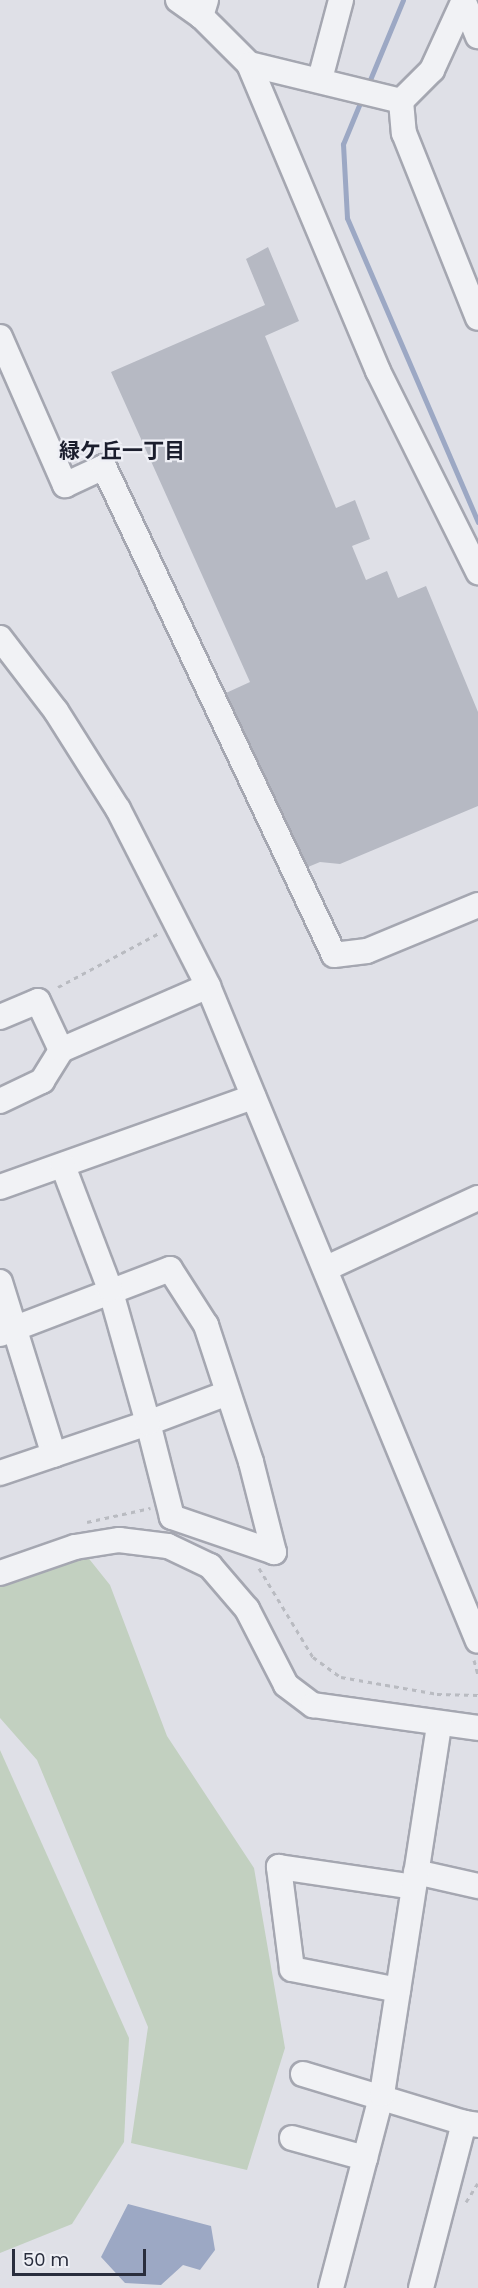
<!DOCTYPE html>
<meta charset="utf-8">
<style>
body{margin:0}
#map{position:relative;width:478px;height:2288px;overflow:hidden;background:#dfe0e7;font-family:Poppins,"Noto Sans JP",sans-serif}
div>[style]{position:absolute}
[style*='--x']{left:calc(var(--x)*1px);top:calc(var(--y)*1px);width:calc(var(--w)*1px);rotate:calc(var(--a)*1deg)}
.green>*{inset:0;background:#c2d0c0}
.water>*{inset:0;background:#9ca8c4}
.stream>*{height:5px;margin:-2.5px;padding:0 2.5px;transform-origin:2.5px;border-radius:2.5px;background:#9ca8c4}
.building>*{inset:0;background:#b6b9c3}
.path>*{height:3px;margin-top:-1.5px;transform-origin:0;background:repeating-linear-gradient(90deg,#b9bbc1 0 4.5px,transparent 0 9px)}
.roads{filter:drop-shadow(2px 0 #a5a7b1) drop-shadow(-2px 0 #a5a7b1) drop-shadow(0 2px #a5a7b1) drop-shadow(0 -2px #a5a7b1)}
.minor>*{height:24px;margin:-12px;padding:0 12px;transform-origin:12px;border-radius:12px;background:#f1f2f5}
span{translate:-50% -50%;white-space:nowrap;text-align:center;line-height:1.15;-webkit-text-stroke:4.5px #eeeff5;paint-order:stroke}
.neighbourhood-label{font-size:21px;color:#1b1e2d;font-weight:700}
.scale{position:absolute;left:12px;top:2249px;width:134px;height:27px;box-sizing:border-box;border:3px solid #292d3d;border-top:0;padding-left:8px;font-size:18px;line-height:21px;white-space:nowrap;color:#292d3d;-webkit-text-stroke:4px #eeeff5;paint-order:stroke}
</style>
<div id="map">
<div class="green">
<div style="clip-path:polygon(86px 1555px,110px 1585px,167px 1736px,254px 1868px,285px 2048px,247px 2170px,131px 2143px,148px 2027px,37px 1760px,0 1718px,0 1582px)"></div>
<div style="clip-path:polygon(0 1750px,129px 2038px,124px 2142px,72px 2224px,0 2253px)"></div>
</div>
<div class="water">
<div style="clip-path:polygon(128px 2204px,211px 2226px,215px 2250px,200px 2270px,183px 2265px,161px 2285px,125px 2283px,101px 2257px)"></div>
</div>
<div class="stream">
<div style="--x:367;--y:87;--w:94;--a:-67.5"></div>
<div style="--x:362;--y:98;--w:50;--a:112.4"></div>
<div style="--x:343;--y:144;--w:74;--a:86.9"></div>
<div style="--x:347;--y:218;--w:331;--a:66.7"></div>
</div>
<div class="building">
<div style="clip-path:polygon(268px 247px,299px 321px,265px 336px,336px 508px,355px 500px,370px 539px,352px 546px,366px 580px,387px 571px,398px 598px,426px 586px,478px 712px,478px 806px,340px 864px,320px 862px,308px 867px,226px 693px,250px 682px,111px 372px,265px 305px,246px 259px)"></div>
</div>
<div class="path">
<div style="--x:58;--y:987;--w:115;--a:-28.1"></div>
<div style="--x:87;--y:1522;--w:65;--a:-12.5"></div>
<div style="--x:259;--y:1568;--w:104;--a:58.8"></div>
<div style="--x:313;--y:1657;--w:34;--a:36"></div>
<div style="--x:341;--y:1677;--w:97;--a:10"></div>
<div style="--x:437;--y:1694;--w:41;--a:1.4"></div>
<div style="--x:474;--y:1660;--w:16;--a:75"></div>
<div style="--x:466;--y:2202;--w:22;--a:-58"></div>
</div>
<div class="roads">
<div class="minor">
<div style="--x:178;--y:0;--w:28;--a:35"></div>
<div style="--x:206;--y:0;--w:17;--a:107"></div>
<div style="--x:201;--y:16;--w:68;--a:45"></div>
<div style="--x:249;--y:64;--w:333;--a:67.2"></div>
<div style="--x:378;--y:371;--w:225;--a:63.5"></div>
<div style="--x:464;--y:2;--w:37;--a:68"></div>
<div style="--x:249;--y:64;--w:156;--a:13.7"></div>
<div style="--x:320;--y:79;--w:82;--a:-75.1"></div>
<div style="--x:401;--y:101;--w:32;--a:85"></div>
<div style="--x:404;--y:133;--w:199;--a:68.2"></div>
<div style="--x:401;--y:101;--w:44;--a:-45"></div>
<div style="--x:432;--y:70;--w:77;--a:-65.4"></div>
<div style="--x:0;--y:337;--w:162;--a:66.3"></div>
<div style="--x:65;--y:485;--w:43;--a:-24.8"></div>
<div style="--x:104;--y:467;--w:539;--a:64.76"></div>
<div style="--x:334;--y:955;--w:33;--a:-7"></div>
<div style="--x:367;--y:951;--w:120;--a:-22.5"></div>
<div style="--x:0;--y:638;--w:92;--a:52.5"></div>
<div style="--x:56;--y:711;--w:116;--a:57.7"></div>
<div style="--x:118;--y:809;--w:199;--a:63"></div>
<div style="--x:208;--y:986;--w:708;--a:67.6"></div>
<div style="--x:0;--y:1017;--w:41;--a:-22.8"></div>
<div style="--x:38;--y:1001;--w:54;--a:64.9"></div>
<div style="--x:0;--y:1101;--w:47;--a:-25.5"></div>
<div style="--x:42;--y:1081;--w:36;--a:-58"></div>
<div style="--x:61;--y:1050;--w:160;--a:-23.5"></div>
<div style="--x:0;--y:1187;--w:269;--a:-19.6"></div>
<div style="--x:327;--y:1268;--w:166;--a:-24.9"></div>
<div style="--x:0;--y:1282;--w:181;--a:72.7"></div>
<div style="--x:0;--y:1334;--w:182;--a:-20.9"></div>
<div style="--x:170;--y:1269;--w:67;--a:57.3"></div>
<div style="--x:206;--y:1325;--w:144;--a:71.8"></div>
<div style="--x:251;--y:1462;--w:93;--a:75.7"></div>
<div style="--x:274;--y:1552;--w:108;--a:-161.1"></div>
<div style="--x:172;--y:1517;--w:97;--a:-104.3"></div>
<div style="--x:148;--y:1423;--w:85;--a:-20.6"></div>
<div style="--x:0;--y:1473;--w:156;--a:-18.7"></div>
<div style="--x:148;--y:1423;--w:139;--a:-105.8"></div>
<div style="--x:110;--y:1289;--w:132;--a:-110.9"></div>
<div style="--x:0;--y:1573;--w:79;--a:-19.1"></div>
<div style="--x:75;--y:1547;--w:45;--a:-9"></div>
<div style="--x:119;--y:1540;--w:49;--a:7"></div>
<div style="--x:168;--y:1546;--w:47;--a:25.5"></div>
<div style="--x:210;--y:1566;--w:57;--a:49.3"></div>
<div style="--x:247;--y:1609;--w:85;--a:62.8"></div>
<div style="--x:286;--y:1685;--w:34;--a:37"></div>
<div style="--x:313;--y:1705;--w:167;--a:7.9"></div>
<div style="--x:416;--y:1872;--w:64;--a:12.7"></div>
<div style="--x:398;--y:1990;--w:108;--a:-168.8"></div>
<div style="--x:292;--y:1969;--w:103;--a:-97.3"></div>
<div style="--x:279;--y:1867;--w:136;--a:8.4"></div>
<div style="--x:303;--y:2074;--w:168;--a:16.9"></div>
<div style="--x:292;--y:2138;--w:76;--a:15.3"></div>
<div style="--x:331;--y:2288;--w:201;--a:-75.3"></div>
<div style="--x:382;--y:2094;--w:374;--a:-81.2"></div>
<div style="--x:421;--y:2288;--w:171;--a:-75.4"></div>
<div style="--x:464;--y:2123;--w:14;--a:8"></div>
</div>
</div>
<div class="neighbourhood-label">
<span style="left:122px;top:451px">緑ケ丘一丁目</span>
</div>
<div class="scale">50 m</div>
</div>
